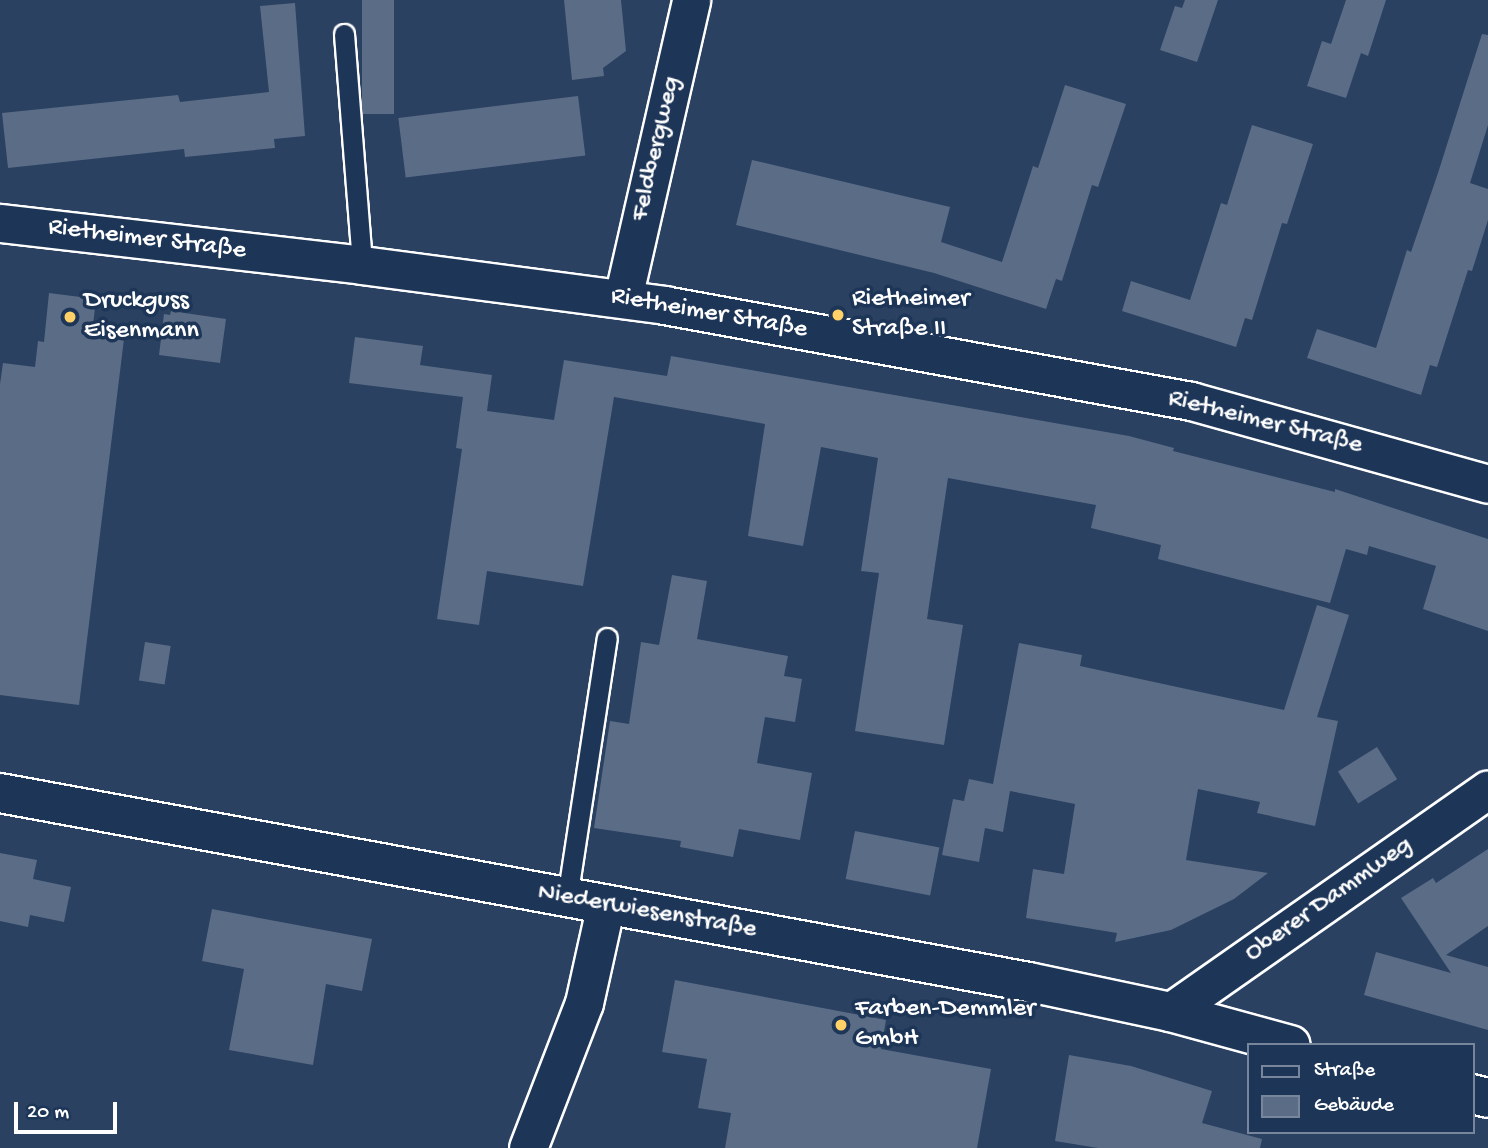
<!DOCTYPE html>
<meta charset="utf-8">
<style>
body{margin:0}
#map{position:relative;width:1488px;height:1148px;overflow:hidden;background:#2a4161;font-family:"Gochi Hand",sans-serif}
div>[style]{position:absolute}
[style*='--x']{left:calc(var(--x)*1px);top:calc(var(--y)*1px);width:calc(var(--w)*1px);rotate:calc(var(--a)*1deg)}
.building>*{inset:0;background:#5b6c86;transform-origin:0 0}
.roads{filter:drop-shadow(2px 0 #fff) drop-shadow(-2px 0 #fff) drop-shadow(0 2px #fff) drop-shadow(0 -2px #fff)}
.service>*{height:19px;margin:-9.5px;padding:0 9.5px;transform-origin:9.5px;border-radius:9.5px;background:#1d3557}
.minor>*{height:37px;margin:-18.5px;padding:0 18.5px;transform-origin:18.5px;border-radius:18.5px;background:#1d3557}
.tertiary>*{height:38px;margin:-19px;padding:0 19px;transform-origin:19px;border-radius:19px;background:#1d3557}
.dots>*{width:19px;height:19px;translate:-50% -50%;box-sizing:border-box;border:4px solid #1d3557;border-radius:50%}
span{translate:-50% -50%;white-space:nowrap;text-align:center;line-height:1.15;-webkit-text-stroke:7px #1d3557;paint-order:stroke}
.street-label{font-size:26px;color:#fff}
.poi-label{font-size:26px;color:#fff}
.left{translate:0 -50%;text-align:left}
.legend{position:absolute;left:1247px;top:1043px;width:228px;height:91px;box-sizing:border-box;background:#1d3557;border:2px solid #77869a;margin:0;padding:9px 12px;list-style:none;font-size:21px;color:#fff}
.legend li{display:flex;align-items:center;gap:14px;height:35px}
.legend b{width:35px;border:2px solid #77869a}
.scale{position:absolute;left:14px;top:1102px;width:103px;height:32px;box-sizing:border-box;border:4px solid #fff;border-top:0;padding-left:9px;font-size:21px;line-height:24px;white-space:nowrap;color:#fff;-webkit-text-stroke:5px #1d3557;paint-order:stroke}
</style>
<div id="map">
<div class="building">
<div style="left:362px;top:0;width:32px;height:114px"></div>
<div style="clip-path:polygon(564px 0,621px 0,626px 51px,603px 68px,604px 76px,572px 80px)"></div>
<div style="clip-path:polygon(1185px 0,1218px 0,1197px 62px,1160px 50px,1175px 6px,1182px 8px)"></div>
<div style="clip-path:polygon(1346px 0,1386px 0,1368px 56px,1361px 53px,1346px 98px,1307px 86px,1322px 41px,1331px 44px)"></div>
<div style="clip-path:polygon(295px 3px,305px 136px,274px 139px,275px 148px,185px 157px,184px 149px,8px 168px,2px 113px,178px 95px,180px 102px,269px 92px,260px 6px)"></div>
<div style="clip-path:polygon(1482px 34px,1488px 35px,1488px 125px,1470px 183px,1488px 189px,1488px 220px,1472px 271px,1468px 270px,1437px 367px,1430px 365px,1421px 395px,1307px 358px,1317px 329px,1376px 348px,1407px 250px,1411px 252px,1438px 173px)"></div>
<div style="clip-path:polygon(1065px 85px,1126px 104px,1098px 187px,1092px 185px,1062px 281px,1056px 279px,1046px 309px,934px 273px,736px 225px,752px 160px,950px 207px,941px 242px,1002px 262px,1033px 166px,1038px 168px)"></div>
<div style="left:578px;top:96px;width:60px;height:181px;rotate:83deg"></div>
<div style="clip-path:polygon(1252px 125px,1313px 144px,1287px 224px,1282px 223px,1252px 320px,1245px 318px,1236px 347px,1122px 311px,1131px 281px,1190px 300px,1221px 203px,1227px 205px)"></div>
<div style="clip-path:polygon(49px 293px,96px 299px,92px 334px,124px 339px,79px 705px,0 695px,0 384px,3px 363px,35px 367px,38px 341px,44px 342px)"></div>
<div style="clip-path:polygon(171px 311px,226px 319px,220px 363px,159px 355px,164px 314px,170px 315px)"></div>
<div style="clip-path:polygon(355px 337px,423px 346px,420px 365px,492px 375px,487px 411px,554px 420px,564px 360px,667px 376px,671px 356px,1129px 436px,1174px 448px,1173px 451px,1335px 492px,1335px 489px,1488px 539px,1488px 631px,1423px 609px,1436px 566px,1369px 546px,1367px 555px,1346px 549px,1330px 603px,1158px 559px,1161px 545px,1091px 528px,1096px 505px,948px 478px,927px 619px,963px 625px,944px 745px,855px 731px,879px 573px,861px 571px,878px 458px,821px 447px,803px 546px,748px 536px,765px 424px,614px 397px,583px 586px,487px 571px,479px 625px,437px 619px,462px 449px,456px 448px,463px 397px,349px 383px)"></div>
<div style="clip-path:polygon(672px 575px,707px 581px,697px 639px,788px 656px,784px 676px,802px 679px,795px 722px,765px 717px,757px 763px,812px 773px,800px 840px,739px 829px,733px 857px,680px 847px,681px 841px,594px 828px,610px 721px,629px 724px,641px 642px,659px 645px)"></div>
<div style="clip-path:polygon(1317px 605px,1349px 615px,1317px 717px,1338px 721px,1315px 826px,1257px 813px,1260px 802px,1198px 789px,1186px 860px,1268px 873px,1234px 899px,1171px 930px,1115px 942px,1117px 933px,1026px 918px,1033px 869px,1064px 874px,1075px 804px,1010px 791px,1003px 832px,985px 828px,979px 862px,942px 855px,953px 799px,964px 801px,969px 779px,993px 784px,1019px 643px,1082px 655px,1080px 666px,1284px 710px)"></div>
<div style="left:145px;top:642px;width:26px;height:39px;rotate:9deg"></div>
<div style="left:1377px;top:747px;width:38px;height:46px;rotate:58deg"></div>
<div style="left:855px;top:831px;width:86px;height:49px;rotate:11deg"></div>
<div style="clip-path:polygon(1488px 849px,1488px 926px,1446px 955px,1488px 967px,1488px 1030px,1364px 995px,1376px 952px,1451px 973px,1401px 898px,1433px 878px,1436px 883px)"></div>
<div style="clip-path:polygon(0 853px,37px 860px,33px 879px,71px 887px,64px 922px,30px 915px,28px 927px,0 921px)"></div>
<div style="clip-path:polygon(212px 909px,372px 939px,362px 991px,326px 984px,313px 1065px,229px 1050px,244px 969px,202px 961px)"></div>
<div style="clip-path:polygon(675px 980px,886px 1020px,881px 1049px,991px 1069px,977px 1148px,725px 1148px,731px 1113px,698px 1108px,707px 1059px,662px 1052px)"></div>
<div style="clip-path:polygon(1069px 1055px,1131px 1066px,1212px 1091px,1202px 1123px,1262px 1139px,1260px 1148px,1098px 1148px,1055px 1141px)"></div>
</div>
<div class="roads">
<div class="service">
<div style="--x:344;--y:34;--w:232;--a:85.5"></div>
<div style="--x:567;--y:898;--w:263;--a:-81.3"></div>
</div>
<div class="minor">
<div style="--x:0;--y:223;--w:364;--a:6.6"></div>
<div style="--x:362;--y:265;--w:305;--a:7.5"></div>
<div style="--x:664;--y:305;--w:536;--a:10.32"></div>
<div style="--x:1191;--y:401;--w:308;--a:15.6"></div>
<div style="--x:623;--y:298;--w:306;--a:-77.1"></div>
<div style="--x:1170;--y:1012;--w:388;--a:-35"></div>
<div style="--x:528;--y:1148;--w:155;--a:-68.9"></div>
<div style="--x:584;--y:1003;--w:101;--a:-77.5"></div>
</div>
<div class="tertiary">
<div style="--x:0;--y:793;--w:1046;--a:10.41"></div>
<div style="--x:1029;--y:982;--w:144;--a:12"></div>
<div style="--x:1170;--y:1012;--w:125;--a:15.3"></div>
<div style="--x:1472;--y:1094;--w:16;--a:14"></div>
</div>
</div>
<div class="dots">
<div style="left:838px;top:315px;background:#ffd166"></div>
<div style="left:70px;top:317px;background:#ffd166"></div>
<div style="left:841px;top:1025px;background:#ffd166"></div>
</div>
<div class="street-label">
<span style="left:657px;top:149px;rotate:-77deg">Feldbergweg</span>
<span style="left:147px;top:240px;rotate:7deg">Rietheimer Straße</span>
<span style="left:709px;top:314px;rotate:10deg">Rietheimer Straße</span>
<span style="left:1265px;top:423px;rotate:14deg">Rietheimer Straße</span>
<span style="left:1329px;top:900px;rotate:-35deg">Oberer Dammweg</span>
<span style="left:647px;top:912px;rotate:10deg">Niederwiesenstraße</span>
</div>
<div class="poi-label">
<span class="left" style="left:852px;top:315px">Rietheimer<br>Straße II</span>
<span class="left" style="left:84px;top:317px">Druckguss<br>Eisenmann</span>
<span class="left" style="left:855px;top:1025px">Farben-Demmler<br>GmbH</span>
</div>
<ul class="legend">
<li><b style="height:9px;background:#1d3557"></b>Straße</li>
<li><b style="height:19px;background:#5b6c86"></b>Gebäude</li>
</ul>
<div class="scale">20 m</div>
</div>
